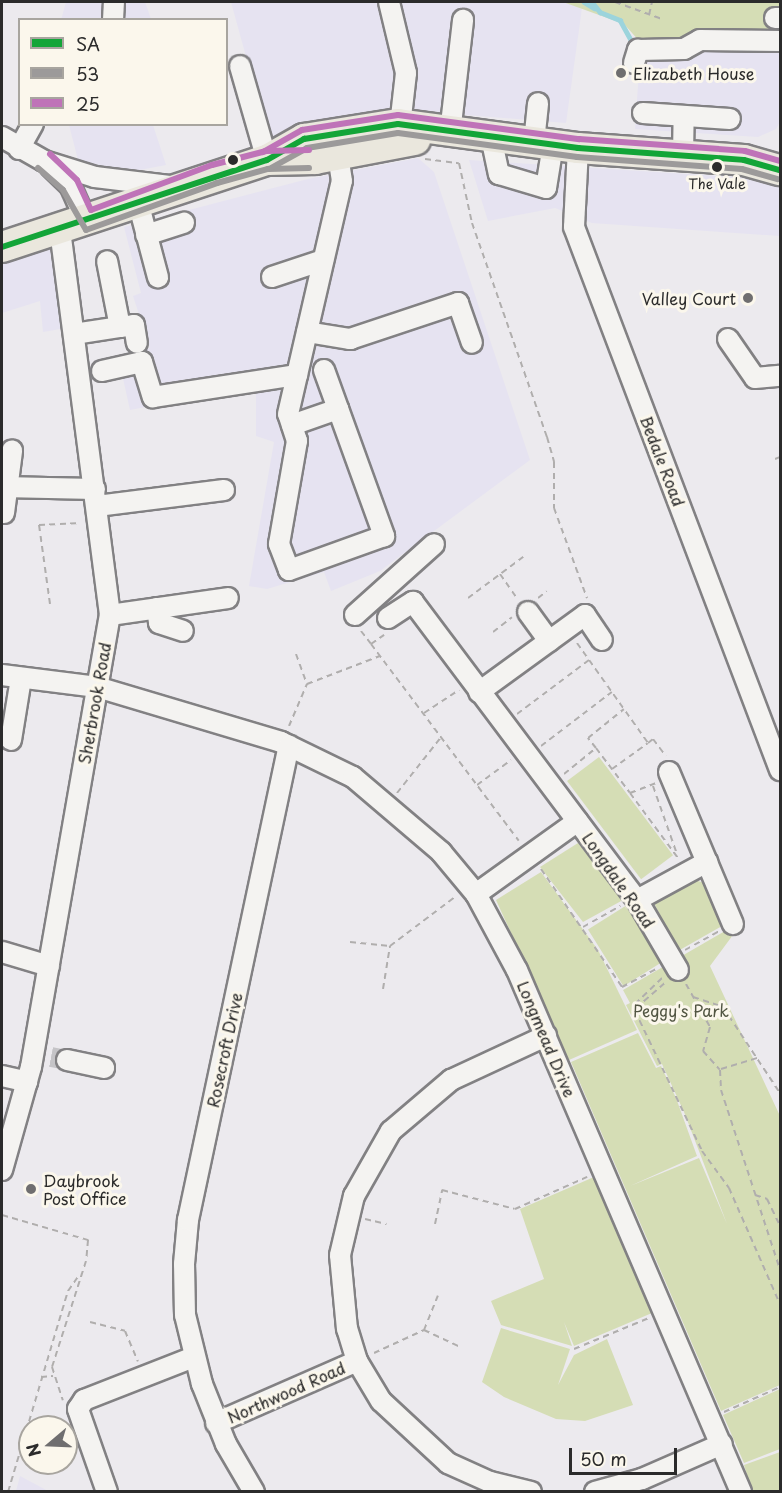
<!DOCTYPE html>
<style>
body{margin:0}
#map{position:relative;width:782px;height:1493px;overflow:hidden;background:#eceaee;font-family:"Playpen Sans",sans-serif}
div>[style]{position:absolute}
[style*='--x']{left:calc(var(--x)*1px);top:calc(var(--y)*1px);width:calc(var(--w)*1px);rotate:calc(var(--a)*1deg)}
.built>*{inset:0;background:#e6e3f1}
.green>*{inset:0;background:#d5ddb5;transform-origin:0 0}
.stream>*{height:4.5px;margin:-2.25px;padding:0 2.25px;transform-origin:2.25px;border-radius:2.25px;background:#9cd4dc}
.minor-tunnel>*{height:20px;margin-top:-10px;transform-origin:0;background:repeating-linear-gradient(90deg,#c5c4c7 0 20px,transparent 0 30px)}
.path>*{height:2px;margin-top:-1px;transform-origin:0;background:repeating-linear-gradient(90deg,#b0aead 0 6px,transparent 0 10.5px)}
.roads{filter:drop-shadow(2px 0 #828183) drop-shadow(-2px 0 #828183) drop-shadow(0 2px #828183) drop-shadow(0 -2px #828183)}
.minor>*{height:20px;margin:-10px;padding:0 10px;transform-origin:10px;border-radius:10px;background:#f4f3f1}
.highway>*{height:30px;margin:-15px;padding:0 15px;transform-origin:15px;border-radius:15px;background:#eae7dd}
.bus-1>*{height:6px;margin:-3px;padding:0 3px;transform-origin:3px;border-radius:3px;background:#13a538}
.bus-2>*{height:6px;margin:-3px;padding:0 3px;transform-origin:3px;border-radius:3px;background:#9c9a9a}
.bus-3>*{height:6px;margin:-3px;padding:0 3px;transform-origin:3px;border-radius:3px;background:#bf73b8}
.dots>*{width:16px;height:16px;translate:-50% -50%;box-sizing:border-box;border:3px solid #fbf7ec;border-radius:50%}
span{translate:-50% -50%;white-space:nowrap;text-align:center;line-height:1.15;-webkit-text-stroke:6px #fbf7ec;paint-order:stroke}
.bus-label{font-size:14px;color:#2b2b2b}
.poi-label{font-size:16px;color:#2b2b2b}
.left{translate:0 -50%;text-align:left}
.right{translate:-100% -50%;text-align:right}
.street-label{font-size:16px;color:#2b2b2b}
.park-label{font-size:16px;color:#515542}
.frame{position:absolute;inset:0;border:3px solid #2b2b2b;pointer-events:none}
.legend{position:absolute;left:18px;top:18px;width:210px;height:108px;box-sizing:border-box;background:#fbf7ec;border:2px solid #a8a59f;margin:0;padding:8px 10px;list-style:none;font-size:18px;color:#2b2b2b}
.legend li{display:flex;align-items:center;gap:12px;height:30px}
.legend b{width:30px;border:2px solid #a8a59f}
.north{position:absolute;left:18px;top:1415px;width:60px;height:60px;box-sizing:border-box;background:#fbf7ec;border:2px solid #a8a59f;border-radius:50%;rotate:251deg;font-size:16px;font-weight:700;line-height:24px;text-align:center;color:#2b2b2b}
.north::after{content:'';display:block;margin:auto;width:21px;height:27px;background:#6f6e6f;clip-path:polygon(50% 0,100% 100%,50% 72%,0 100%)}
.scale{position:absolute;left:569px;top:1448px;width:108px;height:27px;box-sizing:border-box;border:3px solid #2b2b2b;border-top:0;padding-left:8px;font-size:18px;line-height:21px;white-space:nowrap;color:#2b2b2b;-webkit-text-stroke:4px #fbf7ec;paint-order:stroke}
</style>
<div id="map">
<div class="built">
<div style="clip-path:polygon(66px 2px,145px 2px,151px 19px,61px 20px)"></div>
<div style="clip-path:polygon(231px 2px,563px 2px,582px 8px,566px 123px,391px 109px,269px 140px)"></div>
<div style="clip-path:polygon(688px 35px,780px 35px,780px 122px,776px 129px,758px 137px,635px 129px,641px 43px,687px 44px)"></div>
<div style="clip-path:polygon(69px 125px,153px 125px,166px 165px,129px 172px,78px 160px)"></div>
<div style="clip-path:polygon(418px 158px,434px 172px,530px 460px,380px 571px,331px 591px,324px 572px,267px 589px,249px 586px,274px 442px,256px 436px,256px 386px,130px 410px,118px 356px,150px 348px,133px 296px,141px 293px,124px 227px,308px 179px)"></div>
<div style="clip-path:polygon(469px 160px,780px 180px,780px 236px,592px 223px,555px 208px,488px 221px)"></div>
<div style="clip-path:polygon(52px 249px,66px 328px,43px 332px,40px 301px,2px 313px,2px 262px)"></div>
<div style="clip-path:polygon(20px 1476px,48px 1491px,16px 1491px)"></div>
</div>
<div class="green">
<div style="clip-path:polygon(563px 2px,780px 2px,780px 35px,688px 35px,687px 44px,641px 43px,624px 24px)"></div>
<div style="left:599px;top:757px;width:123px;height:40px;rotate:53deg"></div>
<div style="clip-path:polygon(578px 843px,623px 900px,583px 922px,540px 867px)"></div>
<div style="clip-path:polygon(541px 872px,598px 950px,637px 1030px,569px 1060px,496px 900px)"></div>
<div style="clip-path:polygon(691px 879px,705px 883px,722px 926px,678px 951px,654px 903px)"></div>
<div style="left:627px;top:905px;width:67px;height:46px;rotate:58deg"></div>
<div style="clip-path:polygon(744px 920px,710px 966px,780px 1116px,780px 1385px,721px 1411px,571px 1062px,638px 1033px,656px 1068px,661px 1066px,676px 1098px,697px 1156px,630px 1186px,699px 1158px,727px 1224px,684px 1112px,662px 1064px,657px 1066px,626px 1005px,630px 1003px,623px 990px)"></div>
<div style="clip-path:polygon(594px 1177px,652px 1313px,574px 1346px,564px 1322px,572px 1346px,501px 1325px,491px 1301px,544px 1279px,520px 1209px)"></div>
<div style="clip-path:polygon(501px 1328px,570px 1349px,558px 1385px,574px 1355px,607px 1339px,633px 1405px,585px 1421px,556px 1419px,504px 1397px,482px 1382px)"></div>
<div style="clip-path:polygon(780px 1389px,780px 1449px,744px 1463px,723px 1415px)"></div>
<div style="clip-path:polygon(780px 1452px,780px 1491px,752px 1491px,744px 1465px)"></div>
</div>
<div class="stream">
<div style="--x:584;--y:2;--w:12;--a:31"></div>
<div style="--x:592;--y:2;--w:13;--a:51"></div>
<div style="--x:600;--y:12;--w:22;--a:22"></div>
<div style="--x:620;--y:20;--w:31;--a:61"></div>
</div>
<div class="minor-tunnel">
<div style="--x:51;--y:1057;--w:16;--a:11"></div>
</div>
<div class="path">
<div style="--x:615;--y:2;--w:50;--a:19.9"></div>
<div style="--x:649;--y:15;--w:13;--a:-77"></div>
<div style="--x:425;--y:159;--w:34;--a:7"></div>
<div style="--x:459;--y:163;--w:61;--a:77.8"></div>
<div style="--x:472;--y:223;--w:227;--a:70.7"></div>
<div style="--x:547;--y:437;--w:26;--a:74"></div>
<div style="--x:554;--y:462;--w:46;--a:90"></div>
<div style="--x:554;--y:508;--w:96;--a:69.9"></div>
<div style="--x:775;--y:459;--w:5;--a:-22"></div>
<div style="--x:500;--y:574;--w:29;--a:55"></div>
<div style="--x:468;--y:598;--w:69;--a:-36.7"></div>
<div style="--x:538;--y:598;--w:11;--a:-38"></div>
<div style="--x:50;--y:604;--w:80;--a:-97.9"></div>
<div style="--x:39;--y:525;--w:42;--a:-2.7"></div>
<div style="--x:361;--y:631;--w:16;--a:52"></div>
<div style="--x:371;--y:644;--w:16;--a:-35"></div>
<div style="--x:493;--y:632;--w:24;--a:-38"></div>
<div style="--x:577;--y:643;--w:123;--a:54.6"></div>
<div style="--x:648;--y:743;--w:6;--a:-39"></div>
<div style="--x:653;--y:739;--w:21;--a:53"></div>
<div style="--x:371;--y:644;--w:246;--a:53.1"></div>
<div style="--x:296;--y:654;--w:32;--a:70"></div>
<div style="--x:424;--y:713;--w:42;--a:-33.3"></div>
<div style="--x:517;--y:714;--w:90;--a:-36.9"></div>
<div style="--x:289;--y:726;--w:46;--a:-66.8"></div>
<div style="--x:307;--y:684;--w:78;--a:-21"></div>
<div style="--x:541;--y:746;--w:89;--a:-37.3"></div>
<div style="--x:596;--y:748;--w:13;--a:-129"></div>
<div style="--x:588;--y:738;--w:46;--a:-38.9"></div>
<div style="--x:612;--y:769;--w:44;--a:-35.8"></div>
<div style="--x:564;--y:774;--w:41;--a:-39.1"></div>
<div style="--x:596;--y:748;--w:56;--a:52.9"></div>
<div style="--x:630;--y:793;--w:28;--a:-21"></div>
<div style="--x:477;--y:785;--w:42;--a:-36.3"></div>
<div style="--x:653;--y:786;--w:72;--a:70.6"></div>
<div style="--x:397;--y:793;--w:73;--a:-51.7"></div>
<div style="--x:630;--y:793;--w:81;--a:53.6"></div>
<div style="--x:541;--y:869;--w:143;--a:55.5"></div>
<div style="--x:622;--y:987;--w:41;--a:-27.8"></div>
<div style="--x:583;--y:927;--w:43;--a:-29.6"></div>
<div style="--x:350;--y:942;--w:40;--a:5.7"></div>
<div style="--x:685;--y:950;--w:39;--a:-29"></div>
<div style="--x:662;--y:978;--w:35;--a:136"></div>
<div style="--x:637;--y:1002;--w:9;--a:103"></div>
<div style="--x:635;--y:1011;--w:155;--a:64.4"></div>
<div style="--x:702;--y:1151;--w:46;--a:53.9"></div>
<div style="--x:729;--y:1188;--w:127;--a:66.3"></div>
<div style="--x:686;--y:984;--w:49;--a:60.8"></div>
<div style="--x:710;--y:1027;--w:25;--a:106"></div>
<div style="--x:703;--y:1051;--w:25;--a:48"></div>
<div style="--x:720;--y:1070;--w:20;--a:87"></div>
<div style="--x:721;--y:1090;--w:188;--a:71.8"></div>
<div style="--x:383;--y:989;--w:44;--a:-80.8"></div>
<div style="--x:390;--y:946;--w:83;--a:-37.1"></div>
<div style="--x:693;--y:997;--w:32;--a:18"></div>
<div style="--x:723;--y:1007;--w:103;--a:56.5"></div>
<div style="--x:636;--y:1008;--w:40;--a:-41"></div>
<div style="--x:721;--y:1069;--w:39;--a:-17"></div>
<div style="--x:755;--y:1195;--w:13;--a:18"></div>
<div style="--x:767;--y:1199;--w:30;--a:64"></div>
<div style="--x:2;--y:1215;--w:90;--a:16.2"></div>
<div style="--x:88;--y:1240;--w:21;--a:95"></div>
<div style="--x:86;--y:1261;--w:111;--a:107.8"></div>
<div style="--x:52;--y:1367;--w:35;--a:72"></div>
<div style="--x:365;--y:1219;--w:22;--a:13"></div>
<div style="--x:435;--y:1224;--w:35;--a:-78"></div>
<div style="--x:442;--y:1190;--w:75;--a:14.6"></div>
<div style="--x:515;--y:1209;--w:79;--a:-24"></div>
<div style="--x:90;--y:1322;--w:36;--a:14"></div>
<div style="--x:125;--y:1331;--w:33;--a:67"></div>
<div style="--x:424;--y:1330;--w:38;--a:25"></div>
<div style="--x:574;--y:1349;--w:81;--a:-22.5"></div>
<div style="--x:374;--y:1353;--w:55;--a:-24.7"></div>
<div style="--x:424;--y:1330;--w:37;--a:-68"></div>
<div style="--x:41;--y:1377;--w:12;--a:-5"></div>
<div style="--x:724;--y:1412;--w:61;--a:-24.1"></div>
<div style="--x:8;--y:1492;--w:210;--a:-73.4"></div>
<div style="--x:68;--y:1291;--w:21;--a:-55"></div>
</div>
<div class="roads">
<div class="minor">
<div style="--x:389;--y:2;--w:73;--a:76.5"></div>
<div style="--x:406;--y:73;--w:61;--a:96.5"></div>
<div style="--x:775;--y:18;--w:5;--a:0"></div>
<div style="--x:113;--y:20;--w:18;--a:-87"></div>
<div style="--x:634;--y:63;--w:14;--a:-73"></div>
<div style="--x:638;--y:50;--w:46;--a:-1.2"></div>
<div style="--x:684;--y:49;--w:18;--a:-29"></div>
<div style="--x:700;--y:40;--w:80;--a:0.7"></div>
<div style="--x:240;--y:66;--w:98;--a:74"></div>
<div style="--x:643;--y:113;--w:87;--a:3.9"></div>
<div style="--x:450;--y:133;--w:114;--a:-83.4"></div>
<div style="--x:2;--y:137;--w:48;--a:29.7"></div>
<div style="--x:44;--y:161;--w:53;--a:17.4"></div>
<div style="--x:95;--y:177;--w:75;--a:6.9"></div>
<div style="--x:491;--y:137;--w:38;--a:78"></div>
<div style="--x:499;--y:174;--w:49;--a:16.6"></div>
<div style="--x:546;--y:188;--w:44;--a:-80.8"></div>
<div style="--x:534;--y:142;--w:39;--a:-84"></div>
<div style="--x:578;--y:148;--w:79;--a:92.9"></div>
<div style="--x:574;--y:227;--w:581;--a:69.22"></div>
<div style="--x:19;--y:149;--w:29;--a:-61"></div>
<div style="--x:683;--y:155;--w:39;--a:-89"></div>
<div style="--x:50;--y:166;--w:28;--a:44"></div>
<div style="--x:70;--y:185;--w:39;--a:66"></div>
<div style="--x:138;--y:202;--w:78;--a:75.1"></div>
<div style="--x:146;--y:235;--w:40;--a:-18"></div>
<div style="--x:272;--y:277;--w:54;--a:-18.4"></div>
<div style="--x:120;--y:327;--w:14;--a:-8"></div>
<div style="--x:134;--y:325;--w:18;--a:81"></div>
<div style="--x:307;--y:332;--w:44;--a:9.2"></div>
<div style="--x:350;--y:339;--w:114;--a:-18.4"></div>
<div style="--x:458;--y:303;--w:42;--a:70.7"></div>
<div style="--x:74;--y:334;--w:47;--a:-8.7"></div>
<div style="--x:120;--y:327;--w:67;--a:-101.1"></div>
<div style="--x:728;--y:339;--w:47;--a:55.3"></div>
<div style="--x:755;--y:378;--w:25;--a:-5"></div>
<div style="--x:324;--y:370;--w:177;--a:70.1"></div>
<div style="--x:384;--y:536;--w:101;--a:160.3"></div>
<div style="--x:289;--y:570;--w:28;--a:-111"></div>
<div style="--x:279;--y:544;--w:105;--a:-80.1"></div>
<div style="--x:297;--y:441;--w:28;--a:-108"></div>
<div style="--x:288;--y:414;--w:239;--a:-77"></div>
<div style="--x:342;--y:181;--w:37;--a:-99"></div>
<div style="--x:102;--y:371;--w:41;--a:-12.7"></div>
<div style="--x:142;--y:362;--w:37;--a:73"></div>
<div style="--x:153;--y:397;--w:146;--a:-8.7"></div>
<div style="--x:292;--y:425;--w:49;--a:-19.2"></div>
<div style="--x:2;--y:487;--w:93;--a:1.2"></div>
<div style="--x:97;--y:506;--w:128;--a:-7.2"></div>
<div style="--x:4;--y:513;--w:63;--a:-82.6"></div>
<div style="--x:157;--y:608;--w:15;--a:82"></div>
<div style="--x:159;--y:623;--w:25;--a:18"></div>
<div style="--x:528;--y:612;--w:36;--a:54"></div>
<div style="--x:110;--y:615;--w:119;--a:-8.2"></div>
<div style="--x:355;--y:615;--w:106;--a:-41.9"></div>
<div style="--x:388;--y:618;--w:30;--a:-33"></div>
<div style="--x:413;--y:602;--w:373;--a:53.1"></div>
<div style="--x:637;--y:900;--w:81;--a:59.6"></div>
<div style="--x:2;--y:675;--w:96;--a:7.2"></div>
<div style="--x:97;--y:687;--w:192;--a:16.6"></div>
<div style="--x:281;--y:742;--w:80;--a:25.9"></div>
<div style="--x:353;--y:777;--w:116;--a:40.4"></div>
<div style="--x:441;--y:852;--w:55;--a:50.2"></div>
<div style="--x:476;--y:894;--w:86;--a:61.7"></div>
<div style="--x:517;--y:970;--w:568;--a:66.77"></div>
<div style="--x:479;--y:692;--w:131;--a:-36"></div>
<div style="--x:585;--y:615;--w:30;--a:56"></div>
<div style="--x:11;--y:740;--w:63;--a:-80.8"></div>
<div style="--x:669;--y:772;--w:165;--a:67.2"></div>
<div style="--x:476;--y:894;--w:125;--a:-35.6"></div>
<div style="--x:637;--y:900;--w:80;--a:-28.5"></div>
<div style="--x:2;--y:952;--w:49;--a:16.6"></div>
<div style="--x:67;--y:1060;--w:38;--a:12"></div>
<div style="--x:2;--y:1076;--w:26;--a:13"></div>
<div style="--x:2;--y:1170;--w:107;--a:-74.3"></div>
<div style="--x:31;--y:1067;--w:459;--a:-80.1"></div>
<div style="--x:110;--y:615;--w:388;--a:-97.4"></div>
<div style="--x:216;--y:1423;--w:154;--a:-23.7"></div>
<div style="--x:107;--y:1492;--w:88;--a:-109.3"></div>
<div style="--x:78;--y:1409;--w:11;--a:-56"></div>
<div style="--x:84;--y:1400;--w:118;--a:-21.4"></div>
<div style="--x:254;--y:1492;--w:56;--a:-120.3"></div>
<div style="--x:226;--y:1444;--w:65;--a:-111.8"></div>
<div style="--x:202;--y:1384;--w:71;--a:-103.8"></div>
<div style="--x:185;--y:1315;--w:51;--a:-91.1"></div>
<div style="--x:184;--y:1264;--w:44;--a:-84.8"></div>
<div style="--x:188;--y:1220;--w:485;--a:-78"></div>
<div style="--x:531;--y:1492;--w:42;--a:-166.3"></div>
<div style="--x:490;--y:1482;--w:46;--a:-155.7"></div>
<div style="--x:448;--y:1463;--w:91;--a:-137.2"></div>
<div style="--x:381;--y:1401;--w:47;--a:-121"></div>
<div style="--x:357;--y:1361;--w:34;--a:-107"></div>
<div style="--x:347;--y:1329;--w:74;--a:-95.4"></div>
<div style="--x:340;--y:1255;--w:61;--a:-76.7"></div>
<div style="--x:354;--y:1196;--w:75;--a:-60.4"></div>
<div style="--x:391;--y:1131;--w:79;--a:-40.4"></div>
<div style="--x:451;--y:1080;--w:105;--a:-24.9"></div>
<div style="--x:595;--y:1492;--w:49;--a:-15.5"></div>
<div style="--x:642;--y:1479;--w:87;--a:-23.6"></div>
</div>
<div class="highway">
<div style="--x:267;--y:160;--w:43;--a:-29.6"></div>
<div style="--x:304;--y:139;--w:95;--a:-9.1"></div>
<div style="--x:398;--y:124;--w:182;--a:7.6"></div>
<div style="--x:578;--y:148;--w:166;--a:4.1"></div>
<div style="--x:744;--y:160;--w:37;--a:16"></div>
<div style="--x:2;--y:247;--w:279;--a:-18.2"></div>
<div style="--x:267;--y:160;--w:48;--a:-1.2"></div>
<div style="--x:315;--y:159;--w:102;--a:-10.8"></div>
</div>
</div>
<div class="bus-1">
<div style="--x:2;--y:247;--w:279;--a:-18.2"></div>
<div style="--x:267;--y:160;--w:43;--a:-29.6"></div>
<div style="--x:304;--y:139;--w:95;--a:-9.1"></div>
<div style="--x:398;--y:124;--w:182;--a:7.6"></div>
<div style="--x:578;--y:148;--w:166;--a:4.1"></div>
<div style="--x:744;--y:160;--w:37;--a:16"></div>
</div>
<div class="bus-2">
<div style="--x:38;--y:168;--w:33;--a:41"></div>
<div style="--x:63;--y:190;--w:46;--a:60.1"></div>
<div style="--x:86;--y:230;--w:139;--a:-19.7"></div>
<div style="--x:217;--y:183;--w:53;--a:-15.4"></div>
<div style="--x:268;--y:169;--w:41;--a:-1.4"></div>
<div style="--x:271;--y:168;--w:41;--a:-29.1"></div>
<div style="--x:307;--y:148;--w:92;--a:-9.4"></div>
<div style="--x:398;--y:133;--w:181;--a:7.6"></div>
<div style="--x:577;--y:157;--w:165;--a:4.2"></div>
<div style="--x:742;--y:169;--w:37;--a:16"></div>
</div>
<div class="bus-3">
<div style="--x:263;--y:152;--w:45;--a:-29.4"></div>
<div style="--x:302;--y:130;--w:97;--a:-8.9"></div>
<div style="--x:398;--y:115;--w:183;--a:7.6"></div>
<div style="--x:579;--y:139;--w:166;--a:4.1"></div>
<div style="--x:745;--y:151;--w:36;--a:16"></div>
<div style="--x:50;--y:154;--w:37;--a:44"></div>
<div style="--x:77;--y:180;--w:33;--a:65"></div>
<div style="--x:91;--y:210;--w:129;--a:-20.4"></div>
<div style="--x:212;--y:165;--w:56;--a:-14.5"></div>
<div style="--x:266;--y:151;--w:43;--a:-1.3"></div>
</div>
<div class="dots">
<div style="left:621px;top:73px;background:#6f6e6f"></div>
<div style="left:233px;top:160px;background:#2b2b2b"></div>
<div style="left:717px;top:167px;background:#2b2b2b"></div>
<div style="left:748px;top:298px;background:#6f6e6f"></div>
<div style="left:31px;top:1189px;background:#6f6e6f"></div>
</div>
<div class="bus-label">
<span style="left:717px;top:184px">The Vale</span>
</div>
<div class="poi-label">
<span class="left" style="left:633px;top:73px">Elizabeth House</span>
<span class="right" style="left:736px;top:298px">Valley Court</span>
<span class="left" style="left:43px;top:1189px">Daybrook<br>Post Office</span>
</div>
<div class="street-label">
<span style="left:663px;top:461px;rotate:69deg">Bedale Road</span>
<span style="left:94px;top:703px;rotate:-80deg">Sherbrook Road</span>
<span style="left:619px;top:880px;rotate:55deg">Longdale Road</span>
<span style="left:547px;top:1039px;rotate:67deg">Longmead Drive</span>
<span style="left:224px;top:1050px;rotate:-78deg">Rosecroft Drive</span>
<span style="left:286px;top:1392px;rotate:-24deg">Northwood Road</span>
</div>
<div class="park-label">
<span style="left:681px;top:1010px">Peggy's Park</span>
</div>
<div class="frame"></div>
<ul class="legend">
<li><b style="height:8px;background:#13a538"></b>SA</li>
<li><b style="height:8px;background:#9c9a9a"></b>53</li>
<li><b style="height:8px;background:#bf73b8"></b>25</li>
</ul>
<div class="north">N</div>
<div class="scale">50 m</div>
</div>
